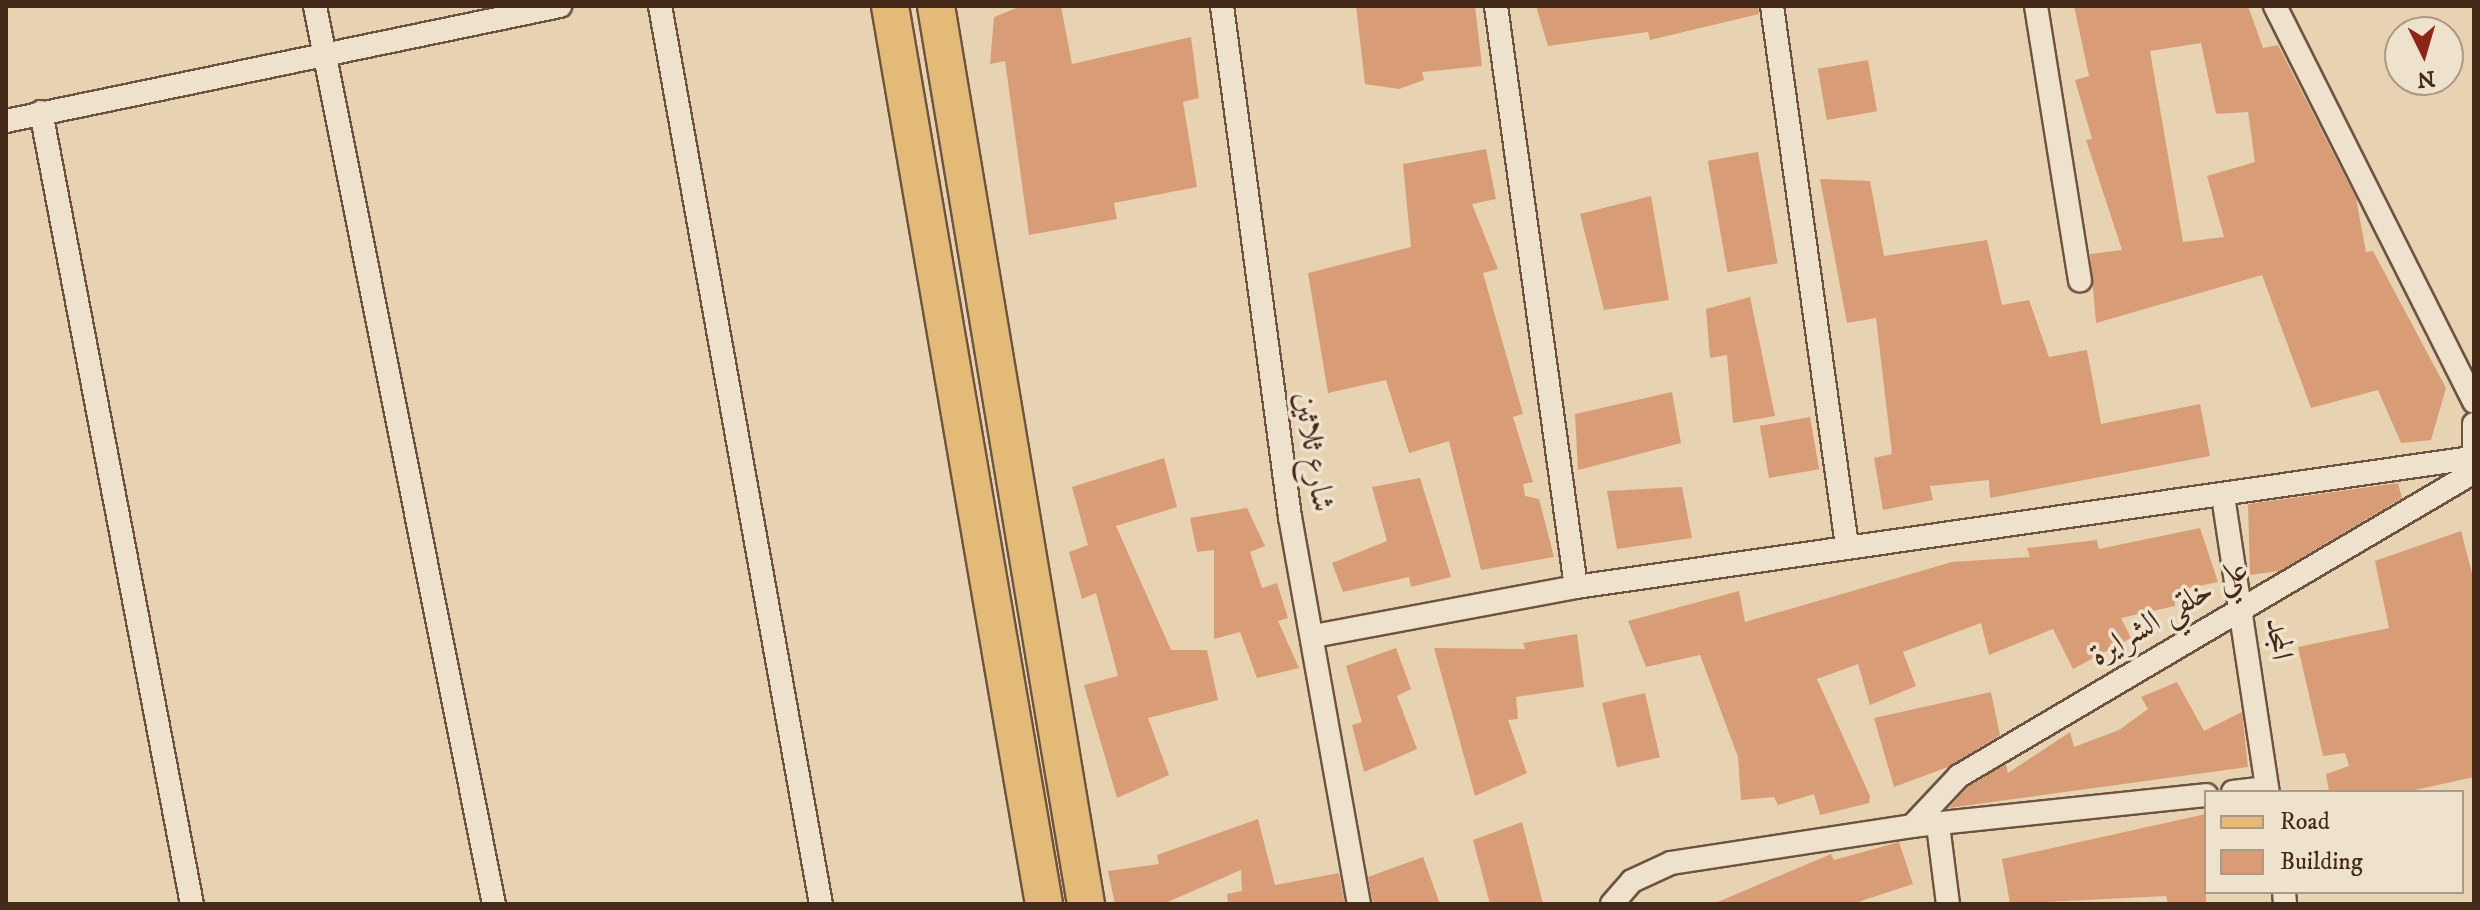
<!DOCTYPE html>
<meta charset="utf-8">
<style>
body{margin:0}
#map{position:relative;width:2480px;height:910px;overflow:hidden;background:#e7d3b2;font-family:"IM FELL DW Pica",Amiri,serif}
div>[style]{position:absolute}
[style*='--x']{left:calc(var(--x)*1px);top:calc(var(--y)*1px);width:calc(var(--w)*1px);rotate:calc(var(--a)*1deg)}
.building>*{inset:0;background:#d89d76;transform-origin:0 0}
.roads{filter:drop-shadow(2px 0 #6e5440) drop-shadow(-2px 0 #6e5440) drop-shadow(0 2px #6e5440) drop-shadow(0 -2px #6e5440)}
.street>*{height:22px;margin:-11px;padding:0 11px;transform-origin:11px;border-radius:11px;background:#efe2cd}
.primary>*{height:36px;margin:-18px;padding:0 18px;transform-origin:18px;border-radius:18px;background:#e4ba79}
span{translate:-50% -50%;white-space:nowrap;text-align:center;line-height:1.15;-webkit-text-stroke:7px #efe2cd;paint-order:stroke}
.street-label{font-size:32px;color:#452a1a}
.frame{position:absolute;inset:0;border:8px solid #452a1a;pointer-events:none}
.legend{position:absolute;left:2204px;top:790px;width:260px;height:104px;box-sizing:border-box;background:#efe2cd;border:2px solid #ab9885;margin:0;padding:10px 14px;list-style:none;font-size:24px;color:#452a1a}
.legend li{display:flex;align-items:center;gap:16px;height:40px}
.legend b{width:40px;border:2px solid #ab9885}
.north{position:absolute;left:2384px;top:16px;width:80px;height:80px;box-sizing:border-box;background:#efe2cd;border:2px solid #ab9885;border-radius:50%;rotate:175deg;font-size:22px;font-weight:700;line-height:32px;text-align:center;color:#452a1a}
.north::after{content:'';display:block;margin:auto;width:28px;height:36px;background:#8f2418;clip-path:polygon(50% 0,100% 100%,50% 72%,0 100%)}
</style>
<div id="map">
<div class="building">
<div style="clip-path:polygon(1022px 6px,1061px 6px,1072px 64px,1191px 37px,1199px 98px,1183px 102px,1197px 187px,1114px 203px,1117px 219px,1029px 235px,1005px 61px,990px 64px,994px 17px)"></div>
<div style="clip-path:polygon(1356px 6px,1475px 6px,1482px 66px,1422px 72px,1424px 80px,1399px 89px,1365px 84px)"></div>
<div style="clip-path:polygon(1536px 6px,1758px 6px,1759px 14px,1650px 40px,1648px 32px,1548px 46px)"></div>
<div style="clip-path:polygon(evenodd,2074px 6px,2248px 6px,2263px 48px,2278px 45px,2356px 198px,2366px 252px,2373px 251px,2446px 388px,2431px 440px,2401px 443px,2378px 390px,2311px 408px,2262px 275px,2096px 323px,2090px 254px,2122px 250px,2086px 140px,2092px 139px,2075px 80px,2089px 76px,2074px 6px,2201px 43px,2216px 114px,2248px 112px,2255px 162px,2207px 176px,2224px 237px,2183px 242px,2150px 51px,2201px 43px)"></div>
<div style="left:1868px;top:60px;width:52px;height:51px;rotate:80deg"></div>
<div style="clip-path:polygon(1486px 149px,1496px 199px,1472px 204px,1498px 269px,1483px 273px,1523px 414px,1513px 417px,1533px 482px,1523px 484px,1525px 496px,1539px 499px,1554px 557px,1481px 570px,1449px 441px,1409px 453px,1386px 380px,1328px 393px,1308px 273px,1411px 247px,1403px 164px)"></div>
<div style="left:1758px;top:152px;width:113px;height:51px;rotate:80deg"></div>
<div style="clip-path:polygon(1820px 179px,1870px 181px,1884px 256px,1987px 240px,2002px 305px,2029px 300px,2049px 357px,2087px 350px,2101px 424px,2200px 404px,2210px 456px,1990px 498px,1989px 480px,1930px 486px,1933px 500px,1883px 510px,1874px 458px,1892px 454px,1876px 318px,1847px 323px)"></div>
<div style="clip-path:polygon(1651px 196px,1669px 300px,1604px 310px,1580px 214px)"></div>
<div style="clip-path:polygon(1750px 297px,1775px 416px,1733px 423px,1727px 355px,1710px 358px,1706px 309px)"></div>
<div style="clip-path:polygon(1672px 392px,1681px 443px,1578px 470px,1575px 414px)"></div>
<div style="left:1810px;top:417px;width:53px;height:51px;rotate:80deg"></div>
<div style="clip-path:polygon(1164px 458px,1177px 507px,1116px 526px,1171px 650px,1207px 650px,1218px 700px,1148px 718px,1169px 775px,1117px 798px,1084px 685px,1118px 676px,1096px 593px,1082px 599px,1069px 552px,1088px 545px,1072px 487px)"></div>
<div style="clip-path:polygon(1420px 478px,1451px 577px,1411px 587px,1409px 577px,1343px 592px,1332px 563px,1387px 541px,1372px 487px)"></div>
<div style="clip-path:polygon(2398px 483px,2402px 498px,2279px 571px,2250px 575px,2248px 504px)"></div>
<div style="clip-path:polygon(1682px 487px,1692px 538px,1617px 549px,1607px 491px)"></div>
<div style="clip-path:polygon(1247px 508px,1265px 546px,1250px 552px,1262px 588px,1277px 583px,1288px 618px,1278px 621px,1299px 668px,1257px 678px,1240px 632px,1214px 639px,1214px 550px,1197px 552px,1190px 518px)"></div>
<div style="clip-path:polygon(2200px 528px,2218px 582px,2174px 591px,2175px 606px,2121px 618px,2131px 638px,2073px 669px,2053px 629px,1989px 655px,1981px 623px,1903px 652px,1916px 686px,1870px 705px,1858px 664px,1817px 679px,1870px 796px,1869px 803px,1820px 815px,1814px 794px,1778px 805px,1774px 797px,1741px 800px,1738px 757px,1700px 655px,1646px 667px,1628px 621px,1739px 591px,1745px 622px,1952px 562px,2030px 557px,2027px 548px,2097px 540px,2099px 549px)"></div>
<div style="clip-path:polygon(2461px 531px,2474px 581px,2474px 777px,2406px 792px,2329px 792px,2326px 774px,2349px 766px,2345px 753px,2323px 756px,2298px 647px,2389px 628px,2375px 561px)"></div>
<div style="clip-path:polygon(1577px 634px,1584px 687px,1516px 697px,1518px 719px,1508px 720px,1527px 773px,1475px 796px,1434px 648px,1525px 649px,1523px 643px)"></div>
<div style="clip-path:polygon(1396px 648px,1411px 689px,1397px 696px,1417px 749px,1364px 772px,1352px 725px,1362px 722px,1346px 666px)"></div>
<div style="clip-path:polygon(2177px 682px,2204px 731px,2242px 712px,2248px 767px,1949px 808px,1968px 787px,2006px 764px,2008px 773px,2070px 732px,2074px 747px,2119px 730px,2148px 709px,2141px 697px)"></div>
<div style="clip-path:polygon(1991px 692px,2000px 735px,1948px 767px,1894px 787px,1874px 718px)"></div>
<div style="left:1645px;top:693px;width:66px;height:44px;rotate:77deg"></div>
<div style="clip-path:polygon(2206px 814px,2206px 904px,2168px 904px,2166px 896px,2010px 904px,2002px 859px)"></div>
<div style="clip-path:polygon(1258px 819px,1275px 885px,1339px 873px,1345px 904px,1228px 904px,1227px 894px,1242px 891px,1241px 870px,1163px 904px,1115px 904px,1108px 871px,1159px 864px,1157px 855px)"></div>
<div style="clip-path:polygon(1522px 822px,1543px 904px,1490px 904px,1473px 840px)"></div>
<div style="clip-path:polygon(1899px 842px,1913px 884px,1852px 904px,1713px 904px,1831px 854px,1834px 860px)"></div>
<div style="clip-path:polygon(1423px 857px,1440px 904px,1373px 904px,1368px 877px)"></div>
</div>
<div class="roads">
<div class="street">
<div style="--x:315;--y:6;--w:916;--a:78.73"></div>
<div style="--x:660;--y:6;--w:912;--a:79.84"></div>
<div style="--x:1222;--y:6;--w:516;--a:82.42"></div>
<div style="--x:1290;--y:517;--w:393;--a:79.9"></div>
<div style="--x:1496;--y:6;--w:586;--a:82.16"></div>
<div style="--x:1772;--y:6;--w:545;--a:82.09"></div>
<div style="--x:2036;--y:6;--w:278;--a:80.9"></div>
<div style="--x:2275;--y:6;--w:443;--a:63.3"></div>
<div style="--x:41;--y:112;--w:806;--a:79.21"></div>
<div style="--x:6;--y:121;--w:566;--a:-11.73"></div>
<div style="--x:2474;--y:424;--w:41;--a:90"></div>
<div style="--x:2223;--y:496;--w:299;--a:81.4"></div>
<div style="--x:1314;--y:636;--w:267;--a:-10.6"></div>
<div style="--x:1576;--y:587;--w:904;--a:-8.2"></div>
<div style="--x:2233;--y:792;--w:34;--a:-7"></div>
<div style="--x:1938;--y:825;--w:80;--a:82.8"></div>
<div style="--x:1912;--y:826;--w:69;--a:-46.8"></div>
<div style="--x:1959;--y:776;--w:598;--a:-30.55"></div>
<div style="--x:2284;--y:892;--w:12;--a:85"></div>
<div style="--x:1612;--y:904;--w:30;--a:-49"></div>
<div style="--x:1632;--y:881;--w:43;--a:-24.8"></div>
<div style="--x:1671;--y:863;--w:244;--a:-8.7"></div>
<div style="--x:1912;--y:826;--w:296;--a:-6"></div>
</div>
<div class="primary">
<div style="--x:890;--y:6;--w:911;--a:80.27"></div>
<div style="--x:936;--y:6;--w:910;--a:80.52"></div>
</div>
</div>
<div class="street-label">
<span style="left:1313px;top:452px;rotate:81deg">شارع ثلاثين</span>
<span style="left:2169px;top:613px;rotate:-31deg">علي خلقي الشرايرة</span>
<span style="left:2278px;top:639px;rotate:82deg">المجد</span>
</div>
<div class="frame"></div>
<ul class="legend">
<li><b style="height:10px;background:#e4ba79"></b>Road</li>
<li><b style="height:22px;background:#d89d76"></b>Building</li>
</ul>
<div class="north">N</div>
</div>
